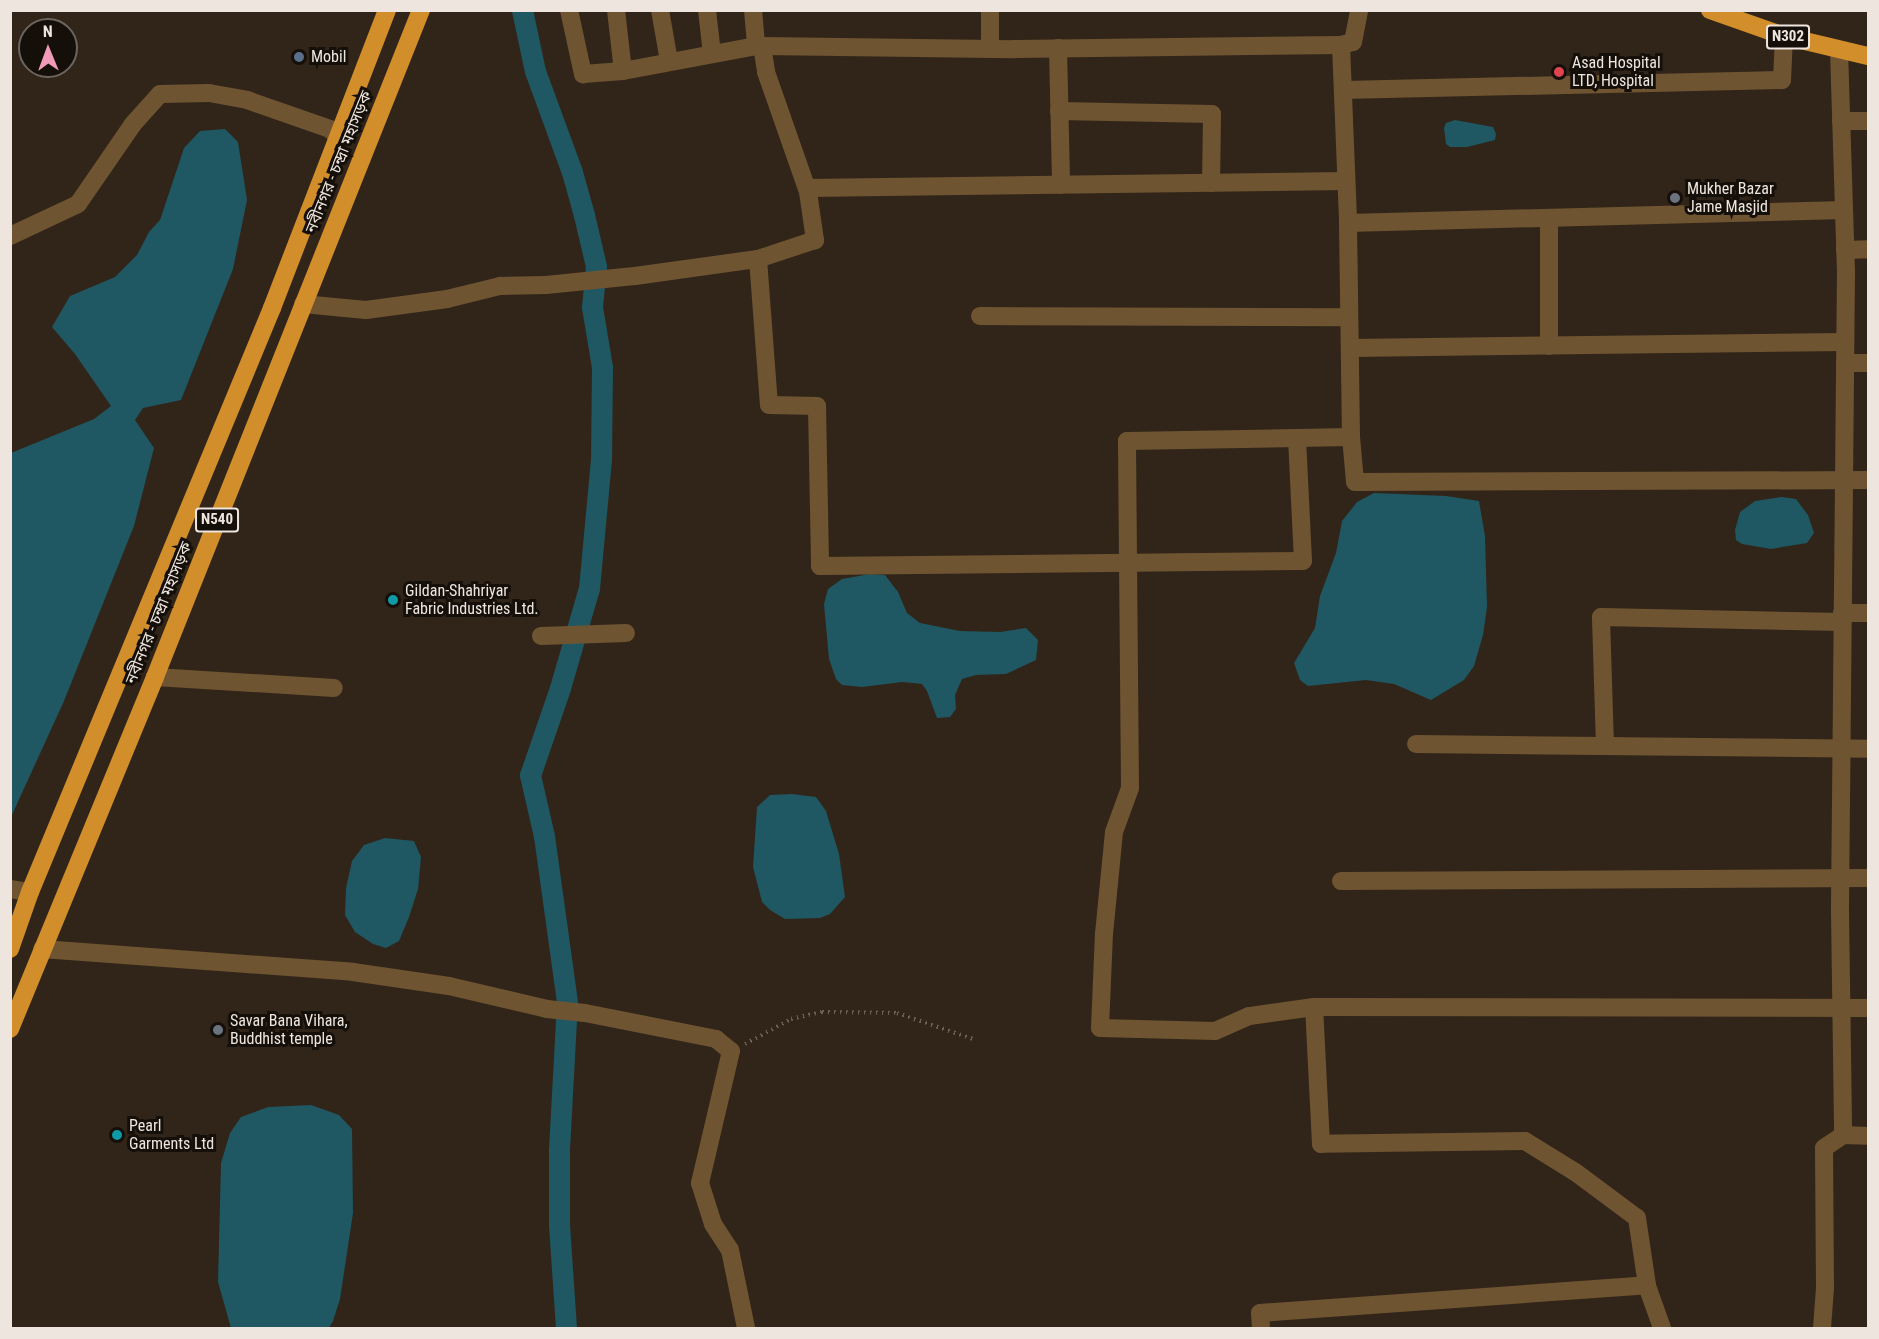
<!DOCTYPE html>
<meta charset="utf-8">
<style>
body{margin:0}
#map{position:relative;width:1879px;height:1339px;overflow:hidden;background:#312519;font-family:"Roboto Condensed","Noto Sans Bengali",sans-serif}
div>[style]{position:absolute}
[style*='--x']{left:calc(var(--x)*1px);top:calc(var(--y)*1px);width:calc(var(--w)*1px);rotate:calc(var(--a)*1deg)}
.water>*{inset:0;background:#1f5762}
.canal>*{height:21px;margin:-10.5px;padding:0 10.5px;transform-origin:10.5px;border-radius:10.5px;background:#1f5762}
.path>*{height:4px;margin-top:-2px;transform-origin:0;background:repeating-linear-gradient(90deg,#6a6055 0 1.5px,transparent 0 6px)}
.minor>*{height:18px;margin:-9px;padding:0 9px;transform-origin:9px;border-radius:9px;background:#6f5432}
.highway>*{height:18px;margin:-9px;padding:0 9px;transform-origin:9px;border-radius:9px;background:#d28e2b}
.dots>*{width:16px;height:16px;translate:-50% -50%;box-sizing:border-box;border:3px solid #150f0a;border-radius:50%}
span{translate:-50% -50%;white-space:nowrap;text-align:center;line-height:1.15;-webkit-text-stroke:6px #150f0a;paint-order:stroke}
.shield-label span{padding:2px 4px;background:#150f0a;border:2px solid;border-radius:4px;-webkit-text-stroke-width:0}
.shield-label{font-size:15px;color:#eee6de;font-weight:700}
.poi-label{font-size:16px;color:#eee6de}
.left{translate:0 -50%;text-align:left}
.street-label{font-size:16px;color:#eee6de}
.frame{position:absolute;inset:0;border:12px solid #eee6de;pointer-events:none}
.north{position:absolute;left:18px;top:18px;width:60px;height:60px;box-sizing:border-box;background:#150f0a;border:2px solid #6c655f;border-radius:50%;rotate:359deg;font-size:16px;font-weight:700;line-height:24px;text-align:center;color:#eee6de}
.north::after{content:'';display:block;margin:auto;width:21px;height:27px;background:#f09ab7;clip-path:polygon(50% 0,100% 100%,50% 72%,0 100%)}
</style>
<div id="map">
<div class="water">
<div style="clip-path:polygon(1455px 120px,1493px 127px,1496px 134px,1495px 140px,1467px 147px,1450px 147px,1446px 144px,1444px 128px,1446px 123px)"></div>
<div style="clip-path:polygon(225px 129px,238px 142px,247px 200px,233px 269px,181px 400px,143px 408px,135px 420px,154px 448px,134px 526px,64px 701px,11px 817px,11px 453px,94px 419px,111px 406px,75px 354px,52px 327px,70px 296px,115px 277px,137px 255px,149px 232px,160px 220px,184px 148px,200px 131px)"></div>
<div style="clip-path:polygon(1374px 493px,1446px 496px,1479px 501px,1485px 536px,1487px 607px,1483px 635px,1474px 666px,1464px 680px,1431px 700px,1394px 684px,1366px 680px,1308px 686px,1300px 680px,1294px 663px,1315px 628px,1320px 596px,1336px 553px,1342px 521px,1357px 502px)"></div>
<div style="clip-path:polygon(1782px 497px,1796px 499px,1808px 515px,1814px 533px,1807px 543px,1771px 549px,1742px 544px,1736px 540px,1735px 530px,1740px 512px,1755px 501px)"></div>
<div style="clip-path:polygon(870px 574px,885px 575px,898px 592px,907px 613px,920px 623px,960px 631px,1000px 632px,1026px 628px,1038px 640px,1036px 660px,1006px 674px,976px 675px,962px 679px,955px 695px,956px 709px,950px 717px,937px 718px,927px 691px,922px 684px,902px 682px,862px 687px,842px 685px,836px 679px,829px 659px,824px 604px,828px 589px,842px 579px)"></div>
<div style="clip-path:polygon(792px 794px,816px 797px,826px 811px,839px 854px,845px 897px,830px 914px,820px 918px,785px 919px,770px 910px,762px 902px,753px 867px,757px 807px,770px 795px)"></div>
<div style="clip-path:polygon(385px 838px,414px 841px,421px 857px,418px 889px,409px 917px,399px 941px,386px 948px,373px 944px,355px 932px,345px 915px,346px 888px,352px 861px,364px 845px)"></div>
<div style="clip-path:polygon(311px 1105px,339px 1115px,352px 1129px,353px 1213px,340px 1299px,333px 1321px,329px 1328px,231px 1328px,218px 1282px,221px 1163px,230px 1133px,241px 1117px,268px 1107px)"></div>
</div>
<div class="canal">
<div style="--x:522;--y:10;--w:62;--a:78"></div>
<div style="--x:535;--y:71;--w:108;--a:69.9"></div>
<div style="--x:572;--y:172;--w:45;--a:74.4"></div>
<div style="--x:584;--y:215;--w:52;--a:76.8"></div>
<div style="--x:596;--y:266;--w:41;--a:95.6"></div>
<div style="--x:592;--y:307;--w:61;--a:80.5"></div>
<div style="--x:602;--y:367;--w:92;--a:90.6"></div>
<div style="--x:601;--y:459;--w:130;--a:95.3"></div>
<div style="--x:589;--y:588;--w:104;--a:106.2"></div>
<div style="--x:560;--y:688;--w:92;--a:109"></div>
<div style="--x:530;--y:775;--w:63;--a:77.1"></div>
<div style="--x:544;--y:836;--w:168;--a:82.1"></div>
<div style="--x:566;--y:1020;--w:128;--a:93.1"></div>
<div style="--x:559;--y:1148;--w:77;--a:90"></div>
<div style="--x:559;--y:1225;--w:103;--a:86.1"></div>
</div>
<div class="path">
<div style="--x:745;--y:1044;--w:52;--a:-28.5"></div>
<div style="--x:791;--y:1019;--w:32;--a:-13"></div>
<div style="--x:822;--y:1012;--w:75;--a:0.8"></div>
<div style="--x:897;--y:1013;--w:80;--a:18.9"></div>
</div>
<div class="minor">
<div style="--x:569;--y:10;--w:66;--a:77.7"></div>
<div style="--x:583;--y:74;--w:40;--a:-4.3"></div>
<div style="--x:623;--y:71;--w:135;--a:-10.6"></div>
<div style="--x:756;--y:46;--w:258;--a:0.7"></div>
<div style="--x:1014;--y:49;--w:327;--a:-0.7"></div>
<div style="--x:1341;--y:45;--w:178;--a:87.7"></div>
<div style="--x:1348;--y:223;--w:214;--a:89.2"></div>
<div style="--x:616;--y:10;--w:61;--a:83.5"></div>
<div style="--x:660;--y:10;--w:52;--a:80"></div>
<div style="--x:707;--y:10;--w:44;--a:83.5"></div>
<div style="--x:753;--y:10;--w:36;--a:85"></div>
<div style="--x:1341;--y:45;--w:12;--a:-14"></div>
<div style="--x:1353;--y:42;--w:33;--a:-79"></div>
<div style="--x:762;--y:46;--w:26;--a:81"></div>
<div style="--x:766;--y:72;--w:127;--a:70.7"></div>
<div style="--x:808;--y:192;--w:49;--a:81.7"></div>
<div style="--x:815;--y:240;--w:60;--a:161.6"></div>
<div style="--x:758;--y:259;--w:146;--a:85.7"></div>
<div style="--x:769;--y:405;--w:48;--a:1.2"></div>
<div style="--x:817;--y:406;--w:160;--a:88.9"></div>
<div style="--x:820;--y:566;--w:483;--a:-0.6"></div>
<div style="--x:1303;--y:561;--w:123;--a:-92.8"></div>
<div style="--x:990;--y:48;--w:38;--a:-90"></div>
<div style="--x:1058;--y:48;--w:137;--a:88.7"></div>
<div style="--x:1839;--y:50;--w:220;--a:88.2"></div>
<div style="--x:1846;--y:270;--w:641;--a:90.54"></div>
<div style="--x:1840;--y:911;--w:224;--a:89.2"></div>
<div style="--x:1843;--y:1135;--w:25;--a:2"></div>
<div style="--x:1343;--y:90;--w:439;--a:-1.3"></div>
<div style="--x:1782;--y:80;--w:44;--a:-87.4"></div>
<div style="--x:1059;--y:111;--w:153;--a:1.1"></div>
<div style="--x:1212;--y:114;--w:69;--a:90.8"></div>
<div style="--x:1841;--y:121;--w:27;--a:0"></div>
<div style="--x:807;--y:188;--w:539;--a:-0.74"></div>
<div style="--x:1549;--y:218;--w:128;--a:90"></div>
<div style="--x:1348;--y:223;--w:496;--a:-1.5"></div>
<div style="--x:10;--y:236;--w:75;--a:-25.2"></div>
<div style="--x:78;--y:204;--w:97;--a:-55.5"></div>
<div style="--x:133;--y:124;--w:40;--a:-48"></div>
<div style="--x:160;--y:94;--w:49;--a:-1.2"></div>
<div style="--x:209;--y:93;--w:39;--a:10"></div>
<div style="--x:247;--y:100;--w:88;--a:19.3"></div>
<div style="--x:330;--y:129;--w:11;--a:45"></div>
<div style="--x:1845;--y:250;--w:23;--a:-2"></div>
<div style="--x:303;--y:304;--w:63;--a:5.4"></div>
<div style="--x:366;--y:310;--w:82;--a:-7.7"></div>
<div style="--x:447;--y:299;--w:55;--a:-13.8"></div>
<div style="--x:500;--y:286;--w:46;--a:-1.2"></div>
<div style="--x:546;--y:285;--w:89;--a:-5.8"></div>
<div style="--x:635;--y:276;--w:124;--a:-7.9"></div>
<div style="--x:980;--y:316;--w:369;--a:0.2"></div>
<div style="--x:1350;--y:348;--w:495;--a:-0.7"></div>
<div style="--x:1845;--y:363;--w:23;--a:0"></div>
<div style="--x:1842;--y:613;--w:26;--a:0"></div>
<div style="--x:541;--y:636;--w:85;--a:-2"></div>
<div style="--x:155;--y:677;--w:179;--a:3.5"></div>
<div style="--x:1416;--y:744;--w:452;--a:0.6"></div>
<div style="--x:1605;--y:746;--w:129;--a:-91.8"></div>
<div style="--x:1601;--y:617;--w:241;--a:1.2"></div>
<div style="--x:1341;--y:881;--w:527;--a:-0.33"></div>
<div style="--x:10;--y:889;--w:20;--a:9"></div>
<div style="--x:42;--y:949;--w:312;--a:4.2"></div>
<div style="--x:353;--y:972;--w:97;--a:8.3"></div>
<div style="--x:449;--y:986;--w:101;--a:13.2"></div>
<div style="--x:547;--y:1009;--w:38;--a:6"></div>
<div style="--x:585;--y:1013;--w:134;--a:11.2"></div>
<div style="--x:716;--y:1039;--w:19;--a:39"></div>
<div style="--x:731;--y:1051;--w:136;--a:103.2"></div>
<div style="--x:700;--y:1183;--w:43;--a:72.4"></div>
<div style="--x:713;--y:1224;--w:31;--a:57"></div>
<div style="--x:730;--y:1250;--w:80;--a:78.4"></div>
<div style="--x:1314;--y:1007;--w:66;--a:172.1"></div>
<div style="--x:1249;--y:1016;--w:37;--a:156"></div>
<div style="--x:1215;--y:1031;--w:115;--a:-178.5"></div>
<div style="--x:1100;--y:1028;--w:94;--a:-87.6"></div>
<div style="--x:1104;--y:934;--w:102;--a:-84.4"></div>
<div style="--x:1114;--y:832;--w:47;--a:-70"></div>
<div style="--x:1130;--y:788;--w:347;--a:-90.5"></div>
<div style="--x:1127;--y:441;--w:224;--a:-1"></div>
<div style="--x:1351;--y:437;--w:45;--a:84.9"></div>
<div style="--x:1355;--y:482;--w:513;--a:-0.22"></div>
<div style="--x:1646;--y:1283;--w:48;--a:70.4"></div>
<div style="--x:1261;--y:1328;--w:15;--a:-94"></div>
<div style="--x:1260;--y:1313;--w:388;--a:-4.1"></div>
<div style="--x:1647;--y:1285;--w:68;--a:-98.5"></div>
<div style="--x:1637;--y:1218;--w:77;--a:-143.4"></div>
<div style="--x:1575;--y:1172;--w:59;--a:-148.2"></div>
<div style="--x:1525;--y:1141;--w:204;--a:179.2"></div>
<div style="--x:1321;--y:1144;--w:137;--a:-92.9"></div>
<div style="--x:1314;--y:1007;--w:554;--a:0.1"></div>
<div style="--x:1822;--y:1328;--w:40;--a:-85.7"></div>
<div style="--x:1825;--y:1288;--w:140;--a:-90.4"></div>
<div style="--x:1824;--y:1148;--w:23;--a:-34"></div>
</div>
<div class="highway">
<div style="--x:1710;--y:10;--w:78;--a:19.4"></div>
<div style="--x:1784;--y:36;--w:86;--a:13.4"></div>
<div style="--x:10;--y:949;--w:60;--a:-70.7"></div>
<div style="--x:30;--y:892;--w:632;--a:-67.49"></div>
<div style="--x:272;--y:308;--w:319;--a:-68.9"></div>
<div style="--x:10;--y:1029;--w:381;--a:-67.6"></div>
<div style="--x:155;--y:677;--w:718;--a:-68.26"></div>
</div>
<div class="dots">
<div style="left:299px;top:57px;background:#5c6f8a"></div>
<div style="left:1559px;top:72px;background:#e0444e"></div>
<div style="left:1675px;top:198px;background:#6b7280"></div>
<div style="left:393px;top:600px;background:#0f9aa8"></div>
<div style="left:218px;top:1030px;background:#6b7280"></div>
<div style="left:117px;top:1135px;background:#0f9aa8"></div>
</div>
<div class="shield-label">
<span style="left:1788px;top:37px">N302</span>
<span style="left:217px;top:520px">N540</span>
</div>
<div class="poi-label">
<span class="left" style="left:311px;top:57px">Mobil</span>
<span class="left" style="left:1572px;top:72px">Asad Hospital<br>LTD, Hospital</span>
<span class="left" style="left:1687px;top:198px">Mukher Bazar<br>Jame Masjid</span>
<span class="left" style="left:405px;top:600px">Gildan-Shahriyar<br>Fabric Industries Ltd.</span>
<span class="left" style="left:230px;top:1030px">Savar Bana Vihara,<br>Buddhist temple</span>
<span class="left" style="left:129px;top:1135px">Pearl<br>Garments Ltd</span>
</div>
<div class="street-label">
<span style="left:339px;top:162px;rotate:-68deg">নবীনগর - চন্দ্রা মহাসড়ক</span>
<span style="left:159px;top:613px;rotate:-68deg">নবীনগর - চন্দ্রা মহাসড়ক</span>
</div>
<div class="frame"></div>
<div class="north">N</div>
</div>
